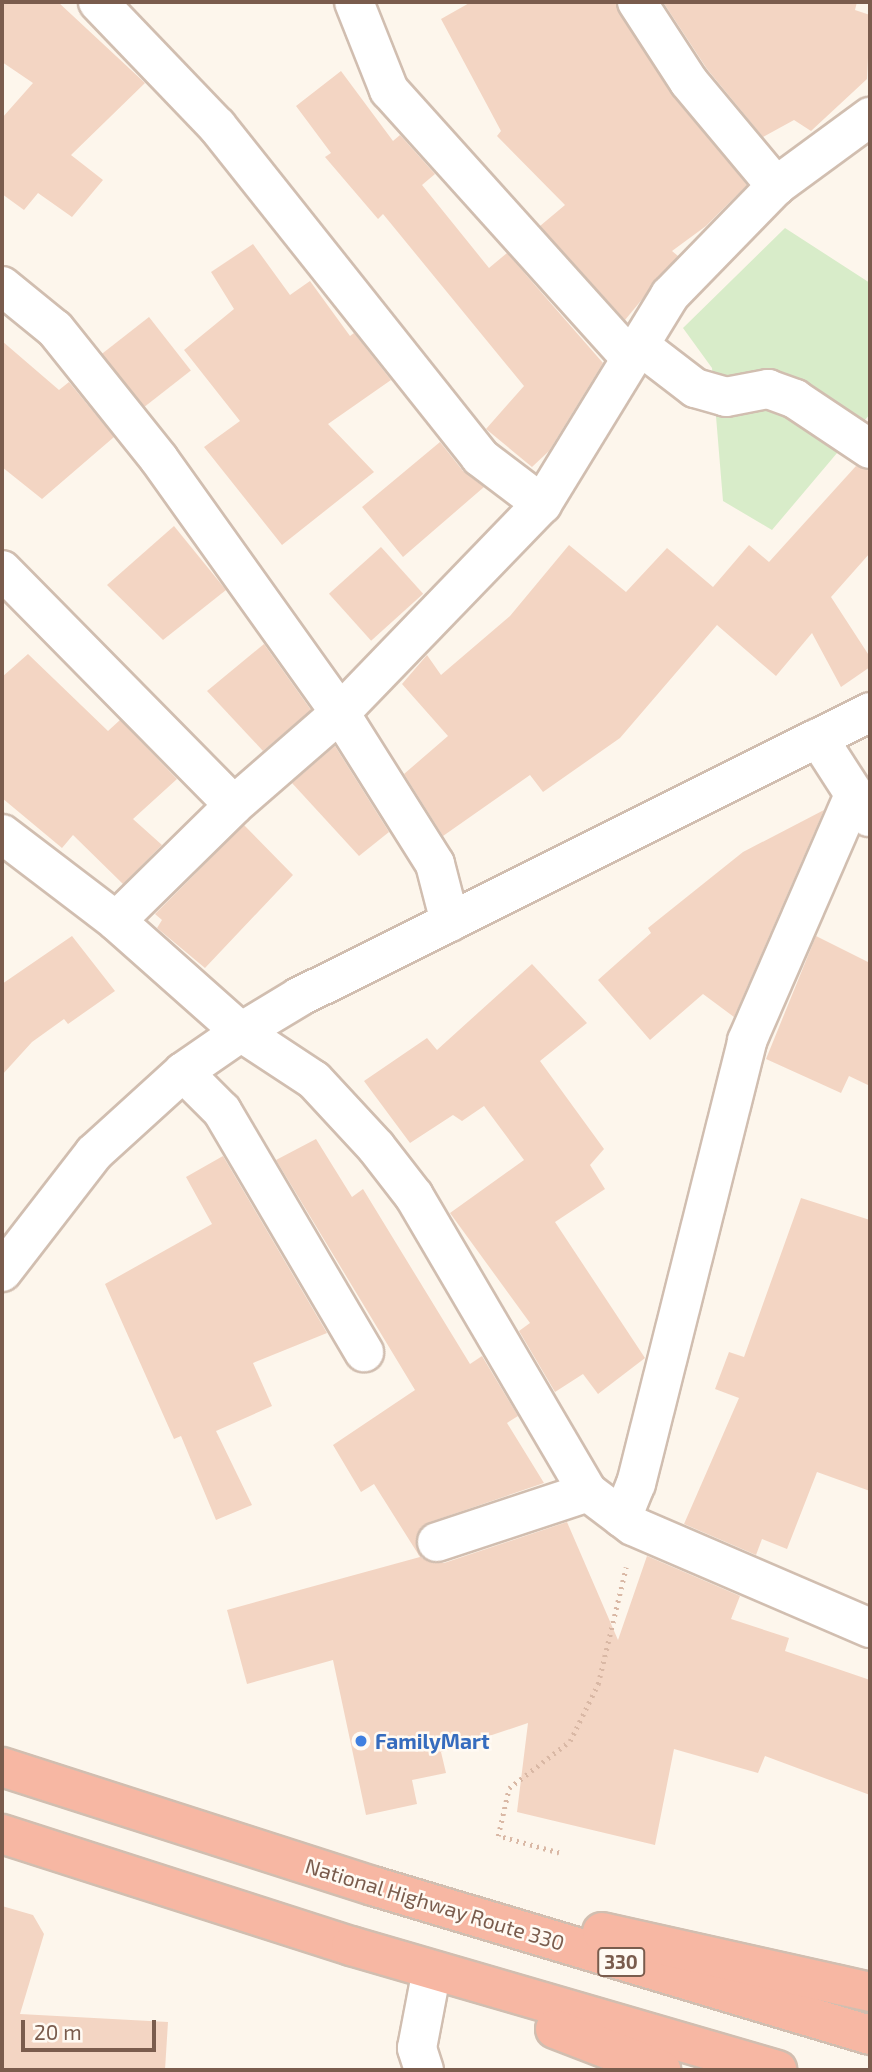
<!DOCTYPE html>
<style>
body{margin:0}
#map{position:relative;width:872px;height:2072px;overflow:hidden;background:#fdf6ec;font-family:"Exo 2",sans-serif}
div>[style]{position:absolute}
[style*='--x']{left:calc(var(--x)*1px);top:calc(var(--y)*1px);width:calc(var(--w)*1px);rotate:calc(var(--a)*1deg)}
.green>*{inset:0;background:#d8ecc9}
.building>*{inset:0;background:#f3d5c3;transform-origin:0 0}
.path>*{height:4.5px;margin-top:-2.25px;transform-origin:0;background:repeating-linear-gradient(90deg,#d9b8a5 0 2px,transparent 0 7px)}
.roads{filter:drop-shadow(2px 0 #d1beb0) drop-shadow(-2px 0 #d1beb0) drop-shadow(0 2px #d1beb0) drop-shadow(0 -2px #d1beb0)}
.street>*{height:38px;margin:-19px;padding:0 19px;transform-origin:19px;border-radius:19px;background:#fff}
.secondary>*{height:38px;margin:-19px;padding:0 19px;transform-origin:19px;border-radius:19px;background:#fff}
.highway>*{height:38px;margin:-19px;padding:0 19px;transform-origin:19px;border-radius:19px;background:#f7b7a3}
.dots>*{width:19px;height:19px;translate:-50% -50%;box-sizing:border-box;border:4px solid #fffaf3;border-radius:50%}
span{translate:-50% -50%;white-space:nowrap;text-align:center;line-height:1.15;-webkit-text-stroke:5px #fffaf3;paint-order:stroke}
.shield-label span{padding:2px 5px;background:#fffaf3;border:2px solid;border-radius:5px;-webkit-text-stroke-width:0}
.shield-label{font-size:19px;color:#7a5c4d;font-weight:700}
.shop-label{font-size:21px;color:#366cbe;font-weight:700}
.left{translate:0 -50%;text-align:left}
.street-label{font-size:21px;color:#7a5c4d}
.frame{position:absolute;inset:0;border:4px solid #7a5c4d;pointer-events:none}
.scale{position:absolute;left:21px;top:2020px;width:135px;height:32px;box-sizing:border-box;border:4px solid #7a5c4d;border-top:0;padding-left:9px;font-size:21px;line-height:24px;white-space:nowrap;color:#7a5c4d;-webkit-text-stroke:5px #fffaf3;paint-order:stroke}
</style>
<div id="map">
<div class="green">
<div style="clip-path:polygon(785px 228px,870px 283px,870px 414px,772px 530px,723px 501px,712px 368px,683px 328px)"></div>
</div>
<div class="building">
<div style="clip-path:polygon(2px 2px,58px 2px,145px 83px,71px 155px,103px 180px,72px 217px,38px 193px,24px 210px,2px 194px,2px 118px,33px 83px,2px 62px)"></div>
<div style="clip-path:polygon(471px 2px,615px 2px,671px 94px,747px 185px,706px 226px,672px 251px,678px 256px,625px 320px,540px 226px,565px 205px,497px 136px,501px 131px,441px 19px)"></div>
<div style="clip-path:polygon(663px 2px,857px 2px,855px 10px,870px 15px,867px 79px,811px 131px,794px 120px,763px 137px,707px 69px)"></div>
<div style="clip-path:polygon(341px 71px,393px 141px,400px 135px,435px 174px,422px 185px,489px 268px,507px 253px,603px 363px,549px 451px,532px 467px,486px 429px,524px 386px,383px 214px,378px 219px,325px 157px,331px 153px,296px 106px)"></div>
<div style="clip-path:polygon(253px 244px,290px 295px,310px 281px,350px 336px,354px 333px,391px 380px,328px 424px,374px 472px,282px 545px,204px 447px,240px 421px,184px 350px,234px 309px,211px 272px)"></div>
<div style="left:149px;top:317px;width:68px;height:60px;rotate:52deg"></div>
<div style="clip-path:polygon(2px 341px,59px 390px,69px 382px,114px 437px,42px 499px,2px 467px)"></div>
<div style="clip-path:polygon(440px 442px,463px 471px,484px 487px,403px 557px,362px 507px)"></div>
<div style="clip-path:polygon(856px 466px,870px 471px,870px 553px,831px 597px,870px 657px,870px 667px,841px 687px,812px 633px,776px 676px,717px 625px,620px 738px,543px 792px,530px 775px,443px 836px,404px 774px,448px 736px,402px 684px,427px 655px,441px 675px,510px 616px,569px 545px,626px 592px,667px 548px,713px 587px,749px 545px,769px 562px)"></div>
<div style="clip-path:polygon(174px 526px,226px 590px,163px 640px,107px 585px)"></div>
<div style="left:381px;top:547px;width:63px;height:70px;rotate:48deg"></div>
<div style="clip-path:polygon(264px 644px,311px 710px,263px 751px,207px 691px)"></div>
<div style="clip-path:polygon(28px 654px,108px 731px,120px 720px,177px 779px,133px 819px,162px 845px,123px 884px,73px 835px,62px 848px,2px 798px,2px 677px)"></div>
<div style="clip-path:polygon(335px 746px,389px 832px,359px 856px,292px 783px)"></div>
<div style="clip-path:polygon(824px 810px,734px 1017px,703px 994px,650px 1040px,598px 980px,651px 933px,648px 928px,743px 852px)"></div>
<div style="clip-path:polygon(244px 825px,293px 875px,205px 968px,157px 928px,162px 920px,155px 914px)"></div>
<div style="clip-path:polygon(72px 936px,115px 991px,68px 1024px,64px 1019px,32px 1042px,2px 1075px,2px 984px)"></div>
<div style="clip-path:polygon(816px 936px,870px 963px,870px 1086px,849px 1076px,841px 1093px,766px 1059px)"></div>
<div style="clip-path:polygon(532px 964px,587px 1023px,540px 1061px,604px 1149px,590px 1165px,605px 1189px,555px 1222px,645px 1358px,598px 1394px,583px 1374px,555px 1392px,519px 1331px,530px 1323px,450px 1213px,524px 1160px,484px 1106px,462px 1121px,453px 1115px,410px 1143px,364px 1081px,427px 1038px,437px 1050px)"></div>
<div style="clip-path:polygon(316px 1139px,352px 1197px,363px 1189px,470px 1364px,482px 1356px,518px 1416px,507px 1423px,544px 1483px,430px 1522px,416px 1538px,422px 1558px,444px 1563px,567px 1522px,618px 1640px,647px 1556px,740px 1596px,731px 1619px,789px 1638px,785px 1651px,870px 1680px,870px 1795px,765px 1756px,758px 1773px,674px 1749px,655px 1845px,517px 1812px,528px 1723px,441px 1752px,446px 1773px,412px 1780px,417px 1804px,366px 1815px,333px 1660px,247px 1684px,227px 1610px,420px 1557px,374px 1484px,361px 1492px,333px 1445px,415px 1390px,276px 1160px)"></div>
<div style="clip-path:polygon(223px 1156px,327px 1333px,253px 1363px,272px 1406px,216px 1431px,252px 1505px,216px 1520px,181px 1436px,174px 1439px,105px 1284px,212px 1224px,186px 1177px)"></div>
<div style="clip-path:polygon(801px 1198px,870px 1220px,870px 1491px,817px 1472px,787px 1549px,762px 1539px,756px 1555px,684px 1524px,739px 1398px,715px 1389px,729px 1352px,744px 1357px)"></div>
<div style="clip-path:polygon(2px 1906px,33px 1915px,44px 1934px,20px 2014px,168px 2022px,165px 2070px,2px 2070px)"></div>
</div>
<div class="path">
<div style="--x:559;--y:1853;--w:63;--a:-164.4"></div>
<div style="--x:498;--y:1836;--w:49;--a:-77.1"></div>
<div style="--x:509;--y:1788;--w:77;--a:-37.6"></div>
<div style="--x:570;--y:1741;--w:64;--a:-63.8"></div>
<div style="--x:598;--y:1684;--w:120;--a:-76.5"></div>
</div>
<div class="roads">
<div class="street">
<div style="--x:98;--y:2;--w:172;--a:46.2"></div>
<div style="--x:217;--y:126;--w:423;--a:51.5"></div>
<div style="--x:480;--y:457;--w:78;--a:37.2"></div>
<div style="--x:354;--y:2;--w:95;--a:68.3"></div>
<div style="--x:389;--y:90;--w:362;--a:48"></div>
<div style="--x:637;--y:2;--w:95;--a:57"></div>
<div style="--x:689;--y:82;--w:136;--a:50.1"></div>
<div style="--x:2;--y:286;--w:68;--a:39.1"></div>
<div style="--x:55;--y:329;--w:166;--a:51.3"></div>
<div style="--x:159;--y:459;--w:312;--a:54.5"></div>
<div style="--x:340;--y:713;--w:178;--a:57.8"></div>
<div style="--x:435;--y:864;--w:60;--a:75.5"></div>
<div style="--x:639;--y:345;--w:71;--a:37.5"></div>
<div style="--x:695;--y:388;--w:32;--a:16"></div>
<div style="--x:726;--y:397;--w:43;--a:-10.8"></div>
<div style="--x:768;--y:389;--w:29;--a:20"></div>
<div style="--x:795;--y:399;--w:90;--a:33.7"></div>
<div style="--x:2;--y:570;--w:330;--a:45.4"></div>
<div style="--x:818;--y:738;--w:94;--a:57.2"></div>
<div style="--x:2;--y:834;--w:143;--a:37.3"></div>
<div style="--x:116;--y:921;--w:167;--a:41.6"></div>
<div style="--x:241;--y:1032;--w:87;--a:33.3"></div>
<div style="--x:314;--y:1080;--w:91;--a:47.2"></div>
<div style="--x:376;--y:1147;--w:62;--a:52.2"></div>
<div style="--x:414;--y:1196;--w:343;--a:59.6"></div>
<div style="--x:588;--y:1492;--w:56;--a:37.1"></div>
<div style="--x:633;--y:1526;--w:258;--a:23.3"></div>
<div style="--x:116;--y:921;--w:165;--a:-44.5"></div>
<div style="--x:234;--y:805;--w:140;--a:-41"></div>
<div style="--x:340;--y:713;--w:291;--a:-46"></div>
<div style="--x:542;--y:504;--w:245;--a:-58.5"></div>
<div style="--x:670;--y:295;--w:152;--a:-45.8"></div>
<div style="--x:776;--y:186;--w:117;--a:-36.3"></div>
<div style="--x:183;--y:1072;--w:55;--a:45"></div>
<div style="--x:222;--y:1111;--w:280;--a:59.5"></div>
<div style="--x:622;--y:1518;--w:37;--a:-68"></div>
<div style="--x:636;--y:1484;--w:457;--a:-75.9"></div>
<div style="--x:747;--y:1041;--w:268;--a:-66.5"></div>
<div style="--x:437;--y:1542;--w:159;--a:-18.3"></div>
<div style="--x:424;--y:2070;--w:23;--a:-108"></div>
<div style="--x:417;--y:2048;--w:69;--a:-79.2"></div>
</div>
<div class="secondary">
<div style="--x:2;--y:1272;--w:150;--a:-52.3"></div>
<div style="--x:94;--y:1153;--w:120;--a:-42.3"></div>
<div style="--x:183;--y:1072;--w:70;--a:-34.6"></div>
<div style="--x:241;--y:1032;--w:68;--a:-31.1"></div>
<div style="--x:299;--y:997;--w:638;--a:-26.52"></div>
</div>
<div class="highway">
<div style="--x:2;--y:1767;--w:390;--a:17.8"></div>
<div style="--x:373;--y:1886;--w:519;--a:16.69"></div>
<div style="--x:2;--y:1834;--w:367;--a:17.8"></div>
<div style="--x:351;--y:1946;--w:444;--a:16.2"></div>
<div style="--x:602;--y:1932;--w:275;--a:12.6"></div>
<div style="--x:555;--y:2029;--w:114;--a:21.1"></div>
</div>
</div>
<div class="dots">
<div style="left:361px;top:1741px;background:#3f7fe0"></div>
</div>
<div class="shield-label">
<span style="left:621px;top:1962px">330</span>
</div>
<div class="shop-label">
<span class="left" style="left:375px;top:1741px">FamilyMart</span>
</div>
<div class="street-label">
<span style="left:435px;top:1904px;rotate:17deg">National Highway Route 330</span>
</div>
<div class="frame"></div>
<div class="scale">20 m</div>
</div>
